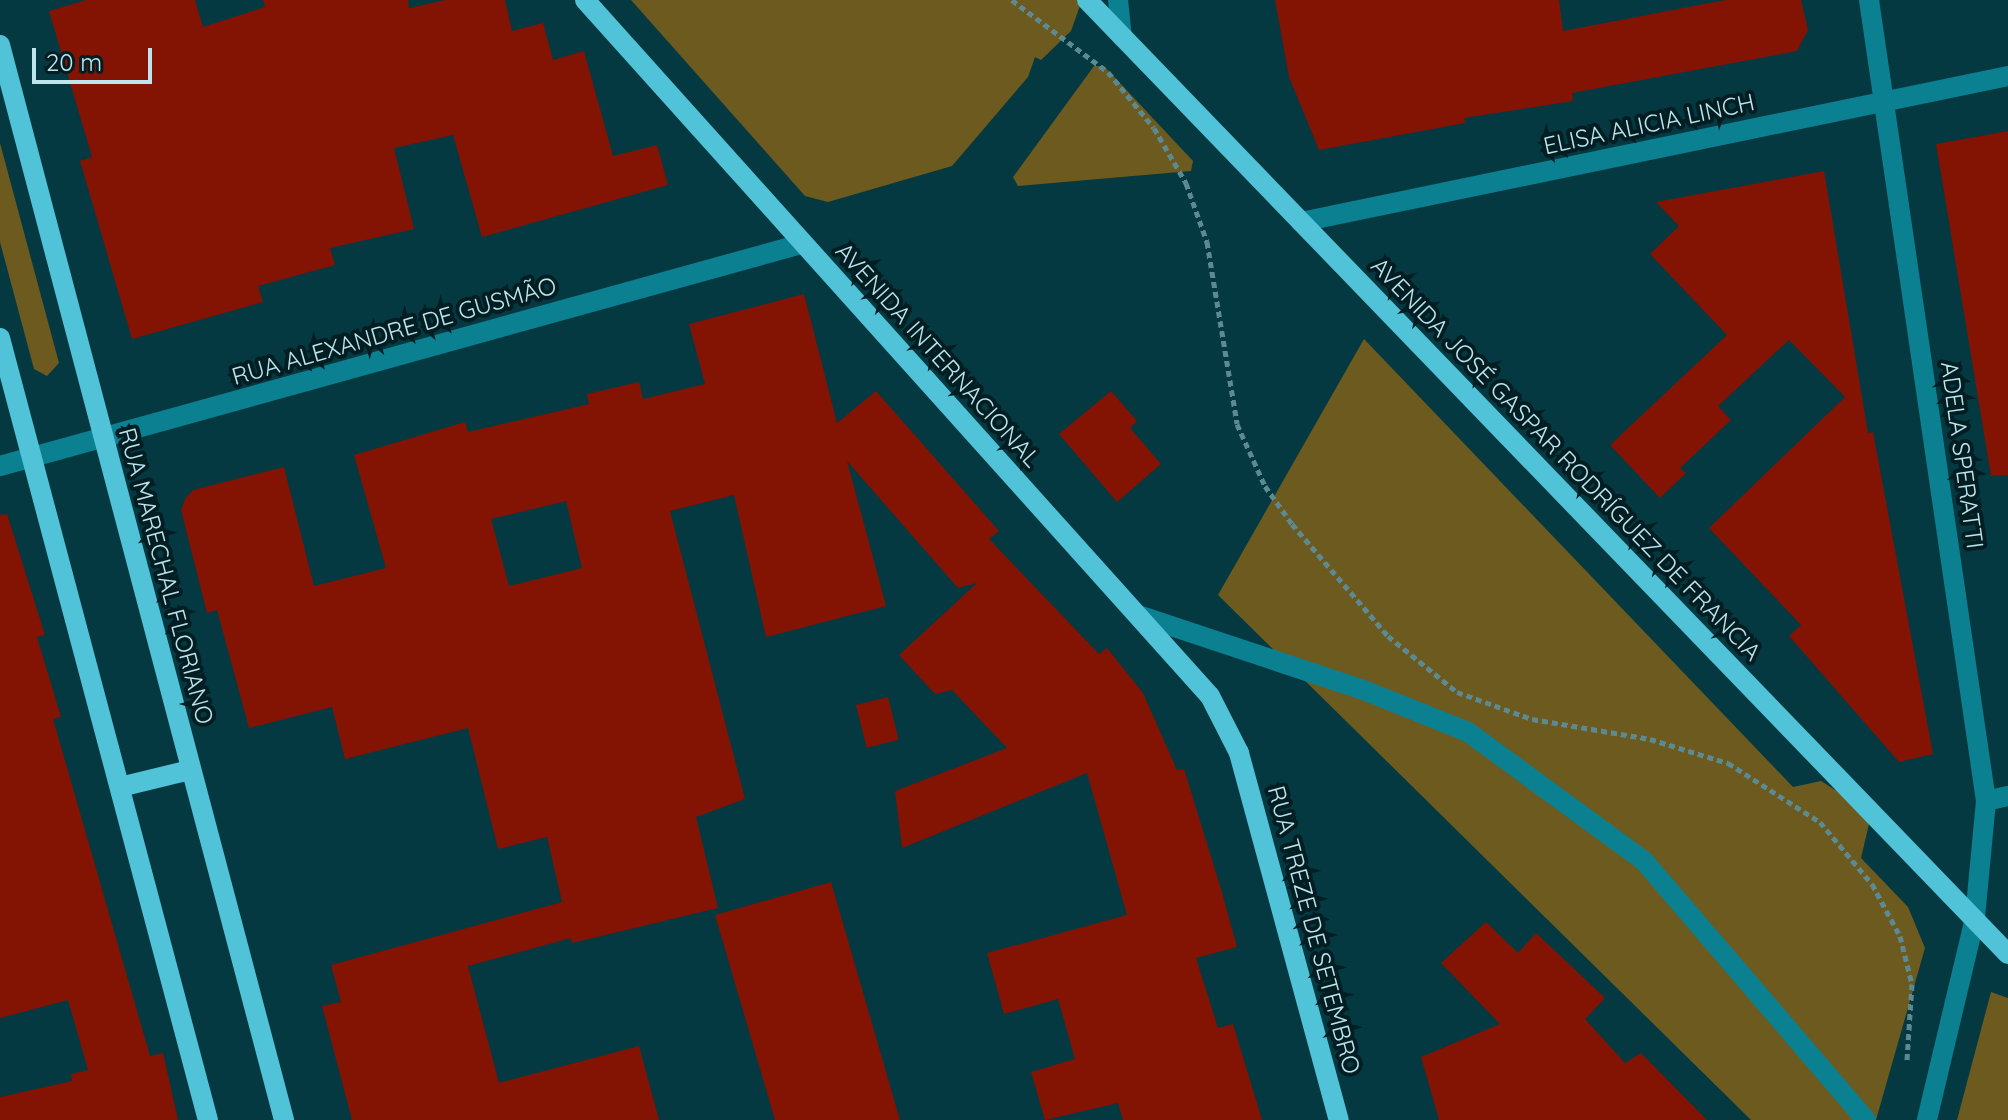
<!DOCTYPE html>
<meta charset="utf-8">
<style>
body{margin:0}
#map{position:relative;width:2008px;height:1120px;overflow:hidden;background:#053941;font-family:Quicksand,sans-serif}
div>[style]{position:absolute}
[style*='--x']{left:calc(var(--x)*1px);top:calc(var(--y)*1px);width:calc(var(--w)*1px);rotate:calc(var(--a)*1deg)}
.green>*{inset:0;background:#6d5a1f}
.building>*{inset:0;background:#831303;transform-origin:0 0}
.path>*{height:5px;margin-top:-2.5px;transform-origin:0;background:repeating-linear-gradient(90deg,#5c8a92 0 6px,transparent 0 10px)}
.minor>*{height:20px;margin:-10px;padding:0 10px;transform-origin:10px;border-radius:10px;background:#0b8091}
.major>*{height:20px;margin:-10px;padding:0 10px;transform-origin:10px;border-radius:10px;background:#51c3d8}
span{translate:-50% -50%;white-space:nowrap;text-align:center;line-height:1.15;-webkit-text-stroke:8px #021e23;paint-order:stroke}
.street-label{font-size:24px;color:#bde5ed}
.scale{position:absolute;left:32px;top:48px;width:120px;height:36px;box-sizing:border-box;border:4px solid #bde5ed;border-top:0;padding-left:10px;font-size:24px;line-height:28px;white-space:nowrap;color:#bde5ed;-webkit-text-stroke:6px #021e23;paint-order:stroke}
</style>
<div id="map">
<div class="green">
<div style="clip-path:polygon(631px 0,1082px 0,1071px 31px,1041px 60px,1035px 57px,1028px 77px,952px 166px,828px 202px,805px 196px)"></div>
<div style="clip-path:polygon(1094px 66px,1104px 66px,1193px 161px,1191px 171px,1018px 186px,1013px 177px)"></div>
<div style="clip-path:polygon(0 143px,59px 363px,47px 376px,34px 369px,0 242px)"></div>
<div style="clip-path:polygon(1364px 339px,1793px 787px,1821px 781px,1848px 798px,1869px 824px,1861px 858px,1908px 907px,1925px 948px,1876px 1120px,1751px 1120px,1218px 595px)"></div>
<div style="clip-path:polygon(1991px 992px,2008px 998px,2008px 1120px,1957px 1120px)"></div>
</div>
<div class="building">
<div style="clip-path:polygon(86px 0,195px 0,203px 27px,265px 7px,263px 0,408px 0,409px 8px,445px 0,505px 0,512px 31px,543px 23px,553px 60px,584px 51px,613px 156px,657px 145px,668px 185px,482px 237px,453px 135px,394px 148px,414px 229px,330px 248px,335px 265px,258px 286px,263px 302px,132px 339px,80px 161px,92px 157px,49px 11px)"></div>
<div style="clip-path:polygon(1275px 0,1559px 0,1563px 31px,1725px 0,1801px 0,1808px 30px,1797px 51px,1572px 93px,1573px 101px,1464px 118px,1465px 123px,1319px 150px,1289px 77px)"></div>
<div style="clip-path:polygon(2008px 131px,2008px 475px,1991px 476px,1936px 144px)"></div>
<div style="clip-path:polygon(1824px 171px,1868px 433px,1873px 432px,1933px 754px,1899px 762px,1789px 636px,1801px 625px,1709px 528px,1845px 397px,1789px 340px,1718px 406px,1731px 420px,1680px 468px,1686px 473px,1660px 498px,1610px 445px,1727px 335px,1650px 254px,1679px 226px,1656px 202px)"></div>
<div style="clip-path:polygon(evenodd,804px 294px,837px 423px,876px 391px,999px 531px,989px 539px,1099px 654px,1107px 648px,1143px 693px,1177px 770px,1184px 769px,1221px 889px,1237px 947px,1196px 958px,1218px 1028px,1233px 1024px,1262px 1120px,1123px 1120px,1118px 1103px,1045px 1120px,1031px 1072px,1075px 1059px,1058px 999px,1004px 1014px,987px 953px,1127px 915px,1087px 773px,902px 848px,895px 791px,1007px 748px,952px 690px,935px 694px,899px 655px,977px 583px,958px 588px,847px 461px,886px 606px,766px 637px,734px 495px,670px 511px,745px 799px,696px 817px,718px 908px,572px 943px,571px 938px,468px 966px,499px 1083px,639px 1046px,659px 1120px,352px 1120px,322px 1006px,341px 1002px,331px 965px,562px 902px,547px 837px,498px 849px,468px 728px,345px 759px,332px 707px,249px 728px,217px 610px,207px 613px,181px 510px,185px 499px,193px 490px,284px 467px,314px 586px,386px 568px,354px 455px,465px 422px,468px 432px,589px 404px,587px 394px,639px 382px,643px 399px,705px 384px,689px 324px,804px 294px,566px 501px,582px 568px,509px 586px,491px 519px,566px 501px)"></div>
<div style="clip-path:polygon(1111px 391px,1137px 421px,1130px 428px,1161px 464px,1117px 502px,1059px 434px)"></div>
<div style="clip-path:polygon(7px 514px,45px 635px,37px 637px,61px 717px,53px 719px,150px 1056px,163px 1053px,178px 1120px,0 1120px,0 1097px,72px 1081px,71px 1074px,88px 1070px,68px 1000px,0 1018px,0 515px)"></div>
<div style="left:888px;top:697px;width:44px;height:33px;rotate:76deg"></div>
<div style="clip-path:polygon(831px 882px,900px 1120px,775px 1120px,715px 915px)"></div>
<div style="clip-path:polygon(1486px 922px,1518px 953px,1536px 933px,1605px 998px,1585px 1019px,1625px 1063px,1641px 1053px,1707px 1120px,1439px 1120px,1421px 1057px,1500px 1024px,1441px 963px)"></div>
</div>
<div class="path">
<div style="--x:1012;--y:0;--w:120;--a:36.9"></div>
<div style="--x:1108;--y:72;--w:72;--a:50.6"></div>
<div style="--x:1154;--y:128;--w:64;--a:59.8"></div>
<div style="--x:1186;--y:183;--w:63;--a:70.4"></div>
<div style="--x:1207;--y:242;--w:184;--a:80.6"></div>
<div style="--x:1237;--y:424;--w:68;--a:65.7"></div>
<div style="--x:1265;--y:486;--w:47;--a:54.6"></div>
<div style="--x:1292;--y:524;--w:148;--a:49.4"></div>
<div style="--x:1388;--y:636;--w:89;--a:39.1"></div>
<div style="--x:1457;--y:692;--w:80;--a:19.8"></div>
<div style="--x:1532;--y:719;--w:120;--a:9.6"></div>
<div style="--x:1650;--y:739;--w:82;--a:17.1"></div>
<div style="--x:1728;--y:763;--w:109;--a:32.7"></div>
<div style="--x:1820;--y:822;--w:81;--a:50"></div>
<div style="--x:1872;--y:884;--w:59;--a:61.7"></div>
<div style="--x:1900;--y:936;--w:49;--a:76"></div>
<div style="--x:1912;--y:984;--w:76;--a:93.8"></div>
</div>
<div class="minor">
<div style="--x:1118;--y:0;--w:37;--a:84"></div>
<div style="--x:1869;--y:0;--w:809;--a:81.69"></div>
<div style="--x:1986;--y:801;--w:118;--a:95.4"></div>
<div style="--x:1975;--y:918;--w:208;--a:103.4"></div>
<div style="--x:1301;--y:222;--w:722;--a:-11.67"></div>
<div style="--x:0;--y:466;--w:831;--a:-15.49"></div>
<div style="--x:1141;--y:616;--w:232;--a:18.4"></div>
<div style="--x:1361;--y:689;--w:115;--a:21.9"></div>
<div style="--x:1468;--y:732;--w:218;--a:36.2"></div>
<div style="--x:1644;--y:861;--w:341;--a:49.4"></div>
<div style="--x:1986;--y:801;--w:23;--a:-13"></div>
</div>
<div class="major">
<div style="--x:585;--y:0;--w:935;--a:48.08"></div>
<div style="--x:1210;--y:696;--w:64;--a:63"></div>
<div style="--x:1239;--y:753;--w:380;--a:74.8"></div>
<div style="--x:1087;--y:0;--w:1326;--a:46.01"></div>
<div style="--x:0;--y:45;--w:1112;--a:75.2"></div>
<div style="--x:0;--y:338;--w:809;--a:75.11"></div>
<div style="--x:120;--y:787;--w:72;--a:-13.7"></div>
</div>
<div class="street-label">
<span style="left:1649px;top:124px;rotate:-12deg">ELISA ALICIA LINCH</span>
<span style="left:394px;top:331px;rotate:-16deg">RUA ALEXANDRE DE GUSMÃO</span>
<span style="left:938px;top:355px;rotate:48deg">AVENIDA INTERNACIONAL</span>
<span style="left:1962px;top:455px;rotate:82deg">ADELA SPERATTI</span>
<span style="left:1566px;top:459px;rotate:46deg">AVENIDA JOSÉ GASPAR RODRÍGUEZ DE FRANCIA</span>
<span style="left:166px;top:576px;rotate:75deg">RUA MARECHAL FLORIANO</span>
<span style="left:1314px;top:930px;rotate:75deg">RUA TREZE DE SETEMBRO</span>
</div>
<div class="scale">20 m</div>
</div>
